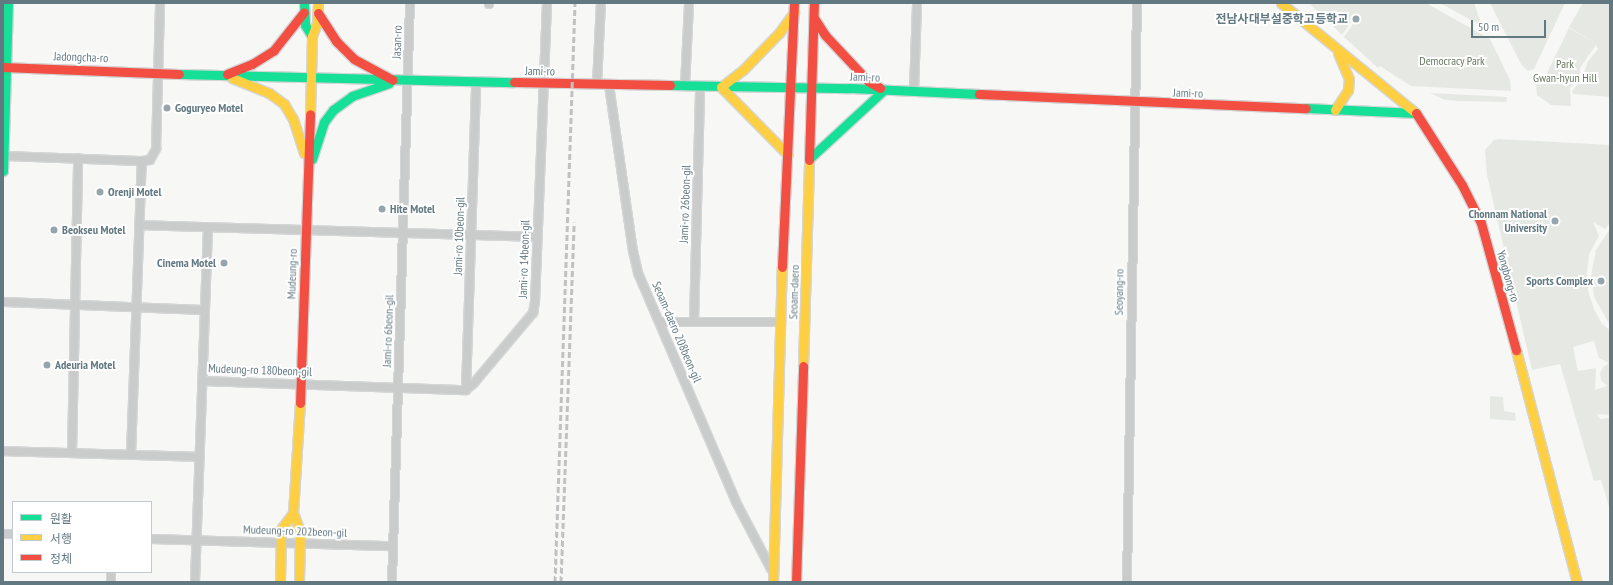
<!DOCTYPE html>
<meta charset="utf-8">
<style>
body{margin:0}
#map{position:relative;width:1613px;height:585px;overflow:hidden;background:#f7f7f6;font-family:"PT Sans Narrow","Noto Sans KR",sans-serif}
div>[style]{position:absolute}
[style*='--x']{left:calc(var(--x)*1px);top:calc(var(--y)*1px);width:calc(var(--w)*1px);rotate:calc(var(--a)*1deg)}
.green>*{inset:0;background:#e6e9e3}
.roads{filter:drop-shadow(1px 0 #d4d5d6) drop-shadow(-1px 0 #d4d5d6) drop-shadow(0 1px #d4d5d6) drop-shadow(0 -1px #d4d5d6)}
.street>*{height:8px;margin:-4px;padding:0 4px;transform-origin:4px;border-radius:4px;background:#cacccc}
.fast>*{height:9px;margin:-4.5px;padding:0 4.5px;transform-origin:4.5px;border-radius:4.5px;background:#16e098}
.slow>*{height:9px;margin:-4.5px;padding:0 4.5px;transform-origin:4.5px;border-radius:4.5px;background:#ffcf43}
.jam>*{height:9px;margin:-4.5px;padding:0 4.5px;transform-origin:4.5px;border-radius:4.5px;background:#f24e42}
.rail>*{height:3px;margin-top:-1.5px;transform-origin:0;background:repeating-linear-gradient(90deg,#c0c1c2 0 6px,transparent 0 9px)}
.dots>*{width:11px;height:11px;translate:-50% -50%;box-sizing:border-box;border:2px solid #fff;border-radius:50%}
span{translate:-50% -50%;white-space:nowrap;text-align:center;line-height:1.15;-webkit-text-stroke:4px #fff;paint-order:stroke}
.poi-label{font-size:12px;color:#627982;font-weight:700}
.right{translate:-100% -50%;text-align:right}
.left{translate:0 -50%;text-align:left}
.street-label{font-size:12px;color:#627982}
.park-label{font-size:12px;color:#697961}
.frame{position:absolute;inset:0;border:4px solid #627982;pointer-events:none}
.legend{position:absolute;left:12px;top:501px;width:140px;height:72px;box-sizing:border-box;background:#fff;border:1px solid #c0c9cd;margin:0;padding:5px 7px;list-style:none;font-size:12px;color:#627982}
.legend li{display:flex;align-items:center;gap:8px;height:20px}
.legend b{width:20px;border:1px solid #c0c9cd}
.scale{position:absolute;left:1471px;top:20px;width:75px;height:18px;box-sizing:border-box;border:2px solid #627982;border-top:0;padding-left:5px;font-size:12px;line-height:14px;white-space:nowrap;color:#627982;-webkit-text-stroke:3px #fff;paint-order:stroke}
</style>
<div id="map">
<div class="green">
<div style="clip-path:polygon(1309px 3px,1426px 3px,1490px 39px,1510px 80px,1511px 91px,1411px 86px,1380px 66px,1378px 68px,1344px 37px,1358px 17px,1356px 15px,1342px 35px)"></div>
<div style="clip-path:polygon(1440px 3px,1474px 3px,1482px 26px)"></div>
<div style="clip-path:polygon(1490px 3px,1565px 3px,1534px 69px,1528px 71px,1521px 64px)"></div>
<div style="clip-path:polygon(1583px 3px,1610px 3px,1610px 97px,1573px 94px,1572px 91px,1582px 79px,1588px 61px,1598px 49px,1596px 45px,1580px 68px,1580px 76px,1570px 88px,1571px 106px,1551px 105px,1537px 95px,1536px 85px,1544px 79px,1569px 28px,1596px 44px,1569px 27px)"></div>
<div style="clip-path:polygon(1430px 93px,1507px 97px,1506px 102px,1459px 101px,1445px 100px)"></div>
<div style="clip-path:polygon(evenodd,1499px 139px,1610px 145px,1610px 223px,1605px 229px,1593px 222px,1599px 236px,1589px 254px,1587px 274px,1588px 291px,1594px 309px,1602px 324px,1610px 330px,1610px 415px,1597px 414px,1600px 419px,1610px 418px,1610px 510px,1601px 480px,1594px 481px,1560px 364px,1532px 370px,1487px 175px,1485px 150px,1494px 140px,1499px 139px,1594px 341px,1599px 358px,1609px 363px,1603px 367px,1600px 374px,1601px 380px,1607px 386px,1595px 390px,1596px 368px,1578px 371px,1573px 347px,1594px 341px)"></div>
<div style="clip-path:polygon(1610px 229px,1610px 325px,1594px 297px,1591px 276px,1596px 250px)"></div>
<div style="clip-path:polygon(1490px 396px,1503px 397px,1504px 411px,1515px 413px,1516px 421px,1490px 419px)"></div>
</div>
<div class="roads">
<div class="street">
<div style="--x:489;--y:4;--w:1;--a:-90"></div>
<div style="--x:597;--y:84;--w:81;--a:-87.2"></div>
<div style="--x:609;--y:85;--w:168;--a:81.8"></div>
<div style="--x:633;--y:251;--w:23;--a:77"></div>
<div style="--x:638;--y:273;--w:249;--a:66.8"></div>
<div style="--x:736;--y:502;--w:76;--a:62.4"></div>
<div style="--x:685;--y:86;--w:83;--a:-87.2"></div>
<div style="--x:914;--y:91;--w:88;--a:-88"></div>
<div style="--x:3;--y:156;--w:139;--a:2.1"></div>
<div style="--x:139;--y:225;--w:398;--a:1.7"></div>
<div style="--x:3;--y:302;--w:202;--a:2.3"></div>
<div style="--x:660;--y:322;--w:120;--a:0"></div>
<div style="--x:694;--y:322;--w:236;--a:-88.5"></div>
<div style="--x:202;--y:381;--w:264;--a:2"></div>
<div style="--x:466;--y:390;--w:11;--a:-41"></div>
<div style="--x:474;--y:383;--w:92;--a:-49.9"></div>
<div style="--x:533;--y:313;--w:11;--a:-80"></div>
<div style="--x:535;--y:302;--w:299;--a:-87.7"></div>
<div style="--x:466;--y:390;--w:308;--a:-88.1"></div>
<div style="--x:3;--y:451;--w:197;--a:1.7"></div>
<div style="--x:72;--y:453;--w:295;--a:-88.8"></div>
<div style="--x:131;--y:455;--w:294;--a:-87.9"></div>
<div style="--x:142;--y:161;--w:8;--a:-7"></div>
<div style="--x:150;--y:160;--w:13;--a:-61"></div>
<div style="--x:156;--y:149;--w:146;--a:-88.4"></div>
<div style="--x:3;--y:534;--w:10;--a:0"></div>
<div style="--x:151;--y:539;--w:242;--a:1.7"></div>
<div style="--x:111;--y:582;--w:10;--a:-90"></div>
<div style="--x:195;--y:582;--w:355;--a:-87.9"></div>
<div style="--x:392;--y:582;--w:579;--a:-88.22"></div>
<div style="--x:1127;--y:582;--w:579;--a:-89.01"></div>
</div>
<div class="fast">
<div style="--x:304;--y:3;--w:22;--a:87"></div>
<div style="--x:305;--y:25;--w:13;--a:58"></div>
<div style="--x:179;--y:74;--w:335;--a:1.4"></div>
<div style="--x:670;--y:85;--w:180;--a:1"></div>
<div style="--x:850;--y:88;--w:129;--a:2.7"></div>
<div style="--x:1306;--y:108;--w:110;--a:2.6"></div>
<div style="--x:810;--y:158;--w:100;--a:-42.6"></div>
<div style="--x:312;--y:159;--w:39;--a:-72"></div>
<div style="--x:324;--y:122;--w:15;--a:-53"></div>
<div style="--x:333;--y:110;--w:24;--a:-36"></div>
<div style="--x:352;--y:96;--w:39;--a:-19"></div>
<div style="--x:3;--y:171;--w:168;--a:-88.3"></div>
</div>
<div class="slow">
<div style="--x:1281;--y:3;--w:174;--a:39.2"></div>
<div style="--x:232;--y:78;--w:40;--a:22"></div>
<div style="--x:269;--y:93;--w:19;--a:36"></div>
<div style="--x:284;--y:104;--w:17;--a:59"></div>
<div style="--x:293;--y:119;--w:36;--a:72"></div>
<div style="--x:721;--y:87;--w:28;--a:-38"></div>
<div style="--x:743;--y:70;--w:52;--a:-45.8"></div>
<div style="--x:779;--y:33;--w:26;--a:-54"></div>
<div style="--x:721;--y:87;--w:95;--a:45.4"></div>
<div style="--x:1335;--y:110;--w:24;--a:-57"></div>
<div style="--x:1348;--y:90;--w:11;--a:-85"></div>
<div style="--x:1349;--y:79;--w:28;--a:-113"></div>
<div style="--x:310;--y:114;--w:78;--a:-88.5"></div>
<div style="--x:312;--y:36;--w:14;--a:-69"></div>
<div style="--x:317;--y:23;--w:20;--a:-87"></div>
<div style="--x:1516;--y:350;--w:240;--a:75.3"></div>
<div style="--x:803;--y:366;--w:206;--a:-88.3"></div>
<div style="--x:280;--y:582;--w:53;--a:-88.9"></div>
<div style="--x:281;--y:529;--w:20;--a:-53"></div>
<div style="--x:299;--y:582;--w:51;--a:-88.9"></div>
<div style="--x:300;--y:531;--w:19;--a:-111"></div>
<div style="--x:293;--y:513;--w:110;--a:-86.4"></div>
<div style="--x:773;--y:582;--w:315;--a:-88.4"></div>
</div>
<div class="jam">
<div style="--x:318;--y:13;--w:33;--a:57"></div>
<div style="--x:336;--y:41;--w:25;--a:45"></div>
<div style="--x:354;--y:59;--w:44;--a:28.3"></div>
<div style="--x:814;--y:18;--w:20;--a:57"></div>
<div style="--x:825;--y:35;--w:63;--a:46.9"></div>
<div style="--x:868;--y:81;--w:14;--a:30"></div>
<div style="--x:3;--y:67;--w:176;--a:2.3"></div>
<div style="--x:227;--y:74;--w:27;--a:-22"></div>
<div style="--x:252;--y:64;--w:26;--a:-32"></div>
<div style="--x:274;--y:50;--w:48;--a:-51.7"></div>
<div style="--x:514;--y:82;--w:156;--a:1.1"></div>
<div style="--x:979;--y:94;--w:327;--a:2.5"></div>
<div style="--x:1416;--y:113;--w:85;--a:57.4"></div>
<div style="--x:1462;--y:185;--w:42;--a:63.4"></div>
<div style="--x:1481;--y:223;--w:132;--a:74.6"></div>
<div style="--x:809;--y:160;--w:157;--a:-88.2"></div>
<div style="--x:782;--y:267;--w:264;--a:-87.4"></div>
<div style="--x:300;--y:403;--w:289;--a:-88"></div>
<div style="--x:796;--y:582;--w:216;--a:-88.1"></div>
</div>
</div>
<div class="rail">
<div style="--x:555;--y:582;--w:579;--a:-88.02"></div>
<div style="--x:561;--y:582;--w:360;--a:-87.9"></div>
</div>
<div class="dots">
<div style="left:1356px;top:19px;background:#96a5ab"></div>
<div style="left:167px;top:108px;background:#96a5ab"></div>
<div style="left:100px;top:192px;background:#96a5ab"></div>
<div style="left:382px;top:209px;background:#96a5ab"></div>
<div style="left:1555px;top:221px;background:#96a5ab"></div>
<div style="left:54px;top:230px;background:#96a5ab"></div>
<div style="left:224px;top:263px;background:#96a5ab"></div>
<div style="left:1601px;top:281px;background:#96a5ab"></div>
<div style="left:47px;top:365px;background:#96a5ab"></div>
</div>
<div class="poi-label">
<span class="right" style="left:1348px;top:19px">전남사대부설중학고등학교</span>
<span class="left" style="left:175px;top:108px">Goguryeo Motel</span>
<span class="left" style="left:108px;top:192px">Orenji Motel</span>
<span class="left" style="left:390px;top:209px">Hite Motel</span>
<span class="right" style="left:1547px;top:221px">Chonnam National<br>University</span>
<span class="left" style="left:62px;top:230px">Beokseu Motel</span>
<span class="right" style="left:216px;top:263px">Cinema Motel</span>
<span class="right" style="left:1593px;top:281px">Sports Complex</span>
<span class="left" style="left:55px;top:365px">Adeuria Motel</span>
</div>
<div class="street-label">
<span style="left:397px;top:42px;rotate:-88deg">Jasan-ro</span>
<span style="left:81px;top:57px;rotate:2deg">Jadongcha-ro</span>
<span style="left:540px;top:71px;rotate:1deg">Jami-ro</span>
<span style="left:865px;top:77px;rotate:2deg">Jami-ro</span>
<span style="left:1188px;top:93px;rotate:2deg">Jami-ro</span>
<span style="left:685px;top:204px;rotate:-88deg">Jami-ro 26beon-gil</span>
<span style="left:459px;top:236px;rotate:-88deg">Jami-ro 10beon-gil</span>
<span style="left:524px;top:259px;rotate:-88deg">Jami-ro 14beon-gil</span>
<span style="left:292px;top:274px;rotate:-88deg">Mudeung-ro</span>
<span style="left:1508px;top:276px;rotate:74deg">Yongbong-ro</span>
<span style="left:794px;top:292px;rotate:-88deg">Seoam-daero</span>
<span style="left:1119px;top:292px;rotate:-89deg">Seoyang-ro</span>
<span style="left:388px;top:331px;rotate:-88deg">Jami-ro 6beon-gil</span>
<span style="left:677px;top:332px;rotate:67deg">Seoam-daero 208beon-gil</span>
<span style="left:260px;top:370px;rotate:2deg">Mudeung-ro 180beon-gil</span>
<span style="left:295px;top:531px;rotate:2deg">Mudeung-ro 202beon-gil</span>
</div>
<div class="park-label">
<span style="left:1452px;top:61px">Democracy Park</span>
<span style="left:1565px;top:71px">Park<br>Gwan-hyun Hill</span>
</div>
<div class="frame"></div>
<ul class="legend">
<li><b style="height:5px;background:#16e098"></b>원활</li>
<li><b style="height:5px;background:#ffcf43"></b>서행</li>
<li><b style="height:5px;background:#f24e42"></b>정체</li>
</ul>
<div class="scale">50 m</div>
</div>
